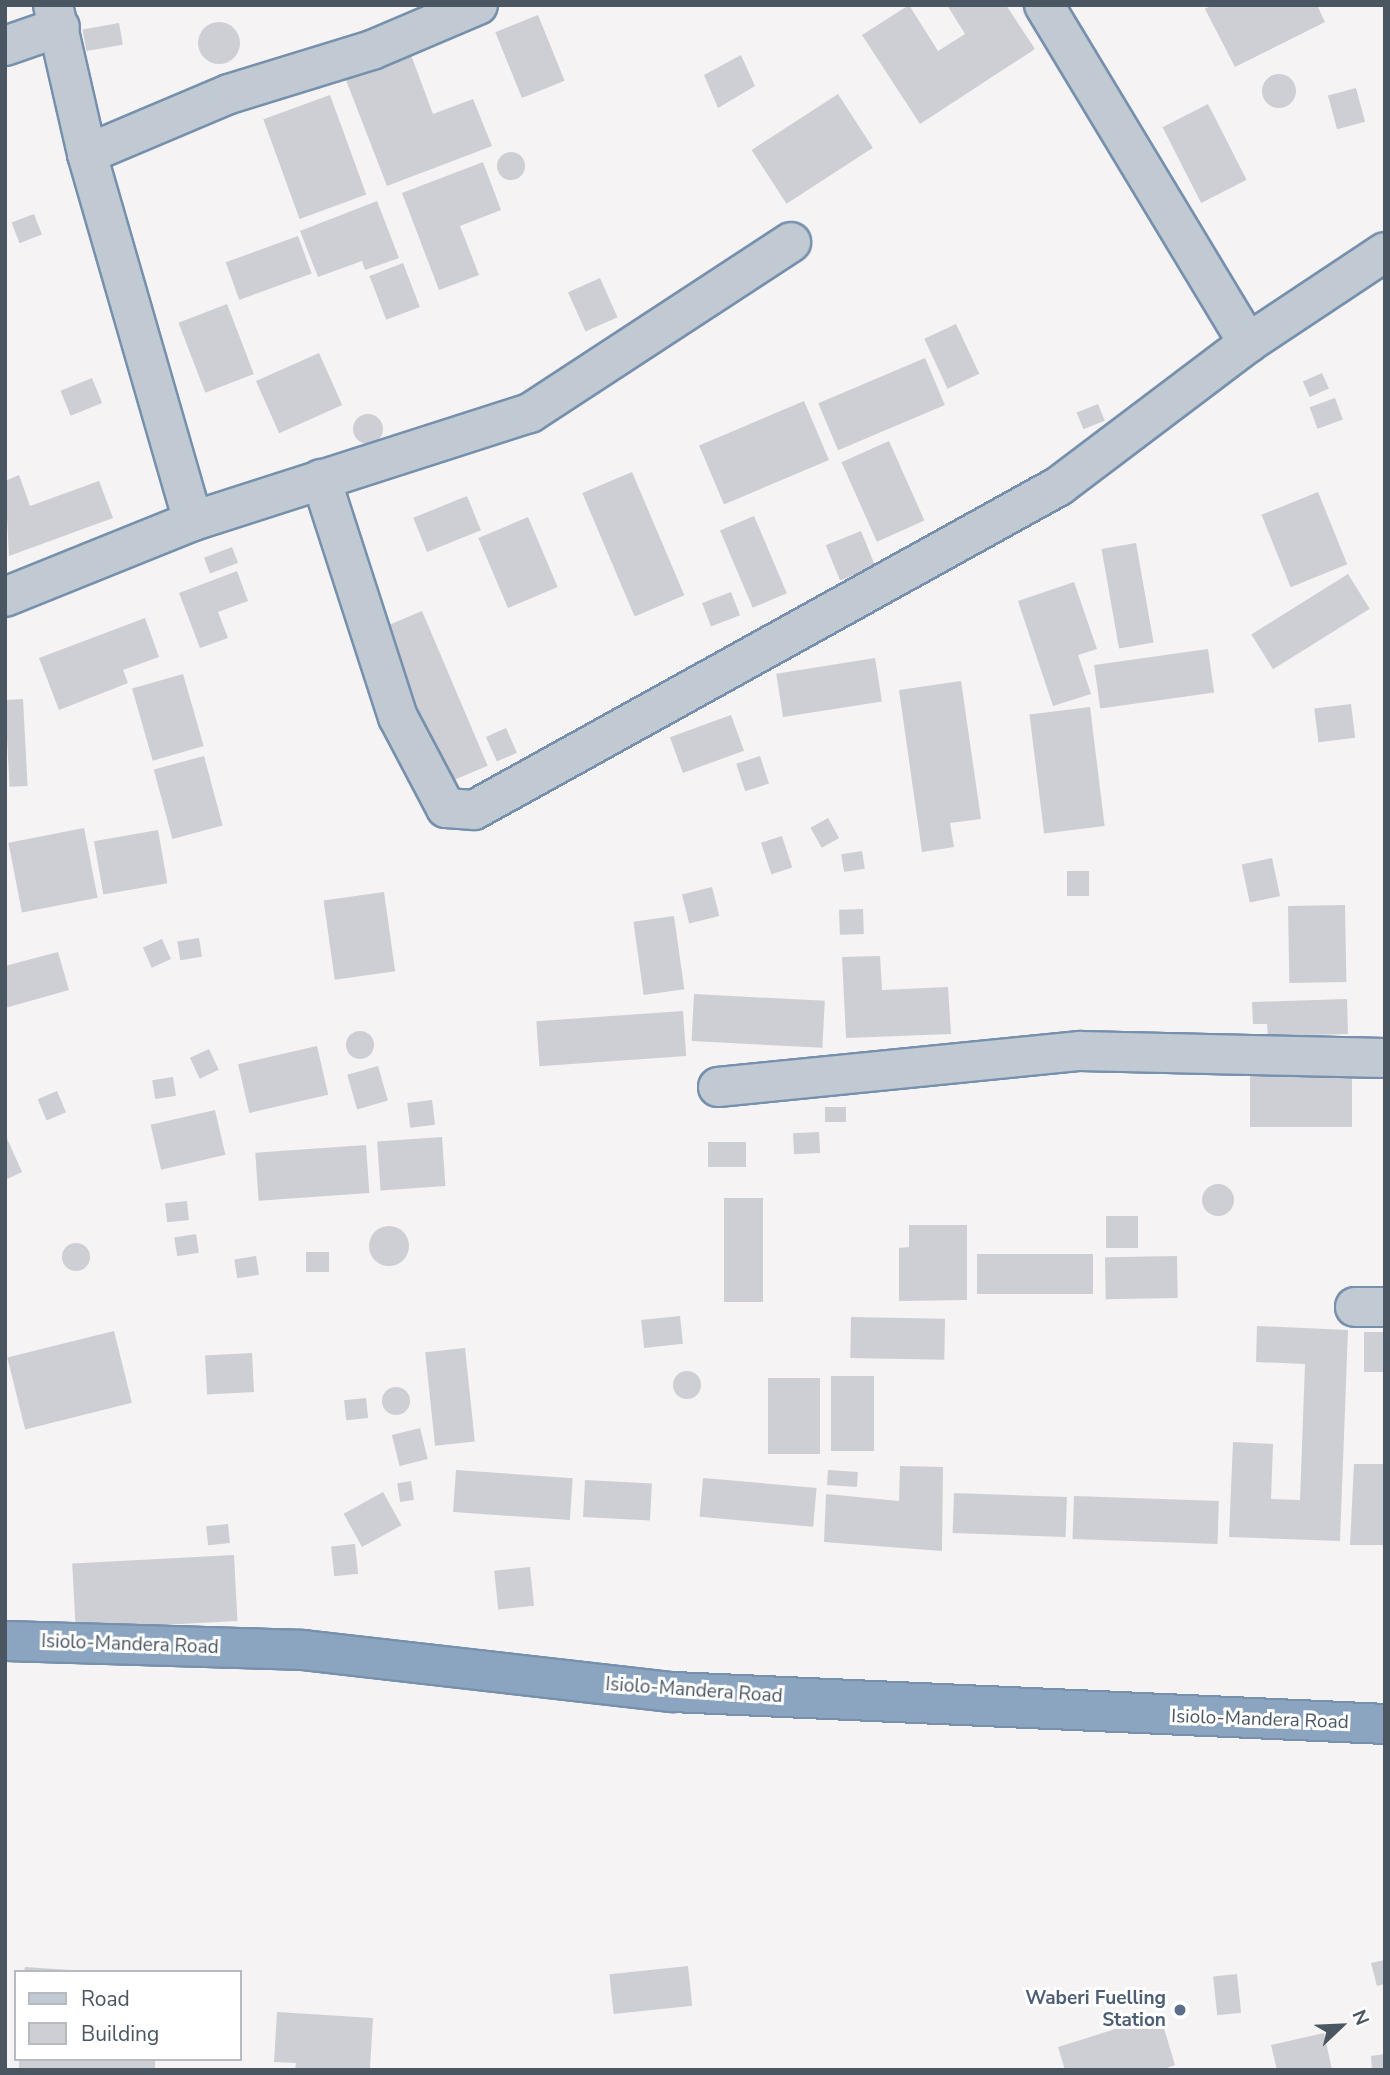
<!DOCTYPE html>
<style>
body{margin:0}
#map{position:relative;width:1390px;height:2075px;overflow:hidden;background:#f5f3f3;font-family:"Nunito Sans",sans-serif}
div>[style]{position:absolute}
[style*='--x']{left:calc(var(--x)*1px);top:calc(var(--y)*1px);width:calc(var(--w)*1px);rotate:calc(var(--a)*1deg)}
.building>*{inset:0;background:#cdcfd5;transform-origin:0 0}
.round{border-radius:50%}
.roads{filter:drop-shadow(2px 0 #7690ad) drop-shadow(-2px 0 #7690ad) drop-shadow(0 2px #7690ad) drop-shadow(0 -2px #7690ad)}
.minor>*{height:38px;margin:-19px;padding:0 19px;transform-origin:19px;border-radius:19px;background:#c1cad2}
.highway>*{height:38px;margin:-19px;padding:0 19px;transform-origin:19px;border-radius:19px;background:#8ba5c1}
.dots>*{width:19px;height:19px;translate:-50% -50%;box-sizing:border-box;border:4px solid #fff;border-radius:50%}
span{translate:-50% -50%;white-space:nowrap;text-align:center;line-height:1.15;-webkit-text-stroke:6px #fff;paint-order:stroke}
.street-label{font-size:19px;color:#4a5661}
.service-label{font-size:19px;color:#4e5e75;font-weight:700}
.right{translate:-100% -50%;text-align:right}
.frame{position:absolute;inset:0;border:7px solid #4a5661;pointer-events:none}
.legend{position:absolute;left:14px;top:1970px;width:228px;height:91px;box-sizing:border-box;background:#fff;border:2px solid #b7bbc0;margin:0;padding:9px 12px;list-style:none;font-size:21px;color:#4a5661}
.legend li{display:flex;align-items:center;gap:14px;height:35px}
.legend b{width:35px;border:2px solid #b7bbc0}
.north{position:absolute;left:1306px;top:1991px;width:70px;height:70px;-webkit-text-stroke:5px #fff;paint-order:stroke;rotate:67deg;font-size:19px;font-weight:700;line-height:28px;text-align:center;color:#4a5661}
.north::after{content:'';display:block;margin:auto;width:24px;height:32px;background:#4a5661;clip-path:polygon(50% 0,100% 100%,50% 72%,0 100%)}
</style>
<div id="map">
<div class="building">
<div style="clip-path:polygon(909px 5px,938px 51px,965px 34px,947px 5px,1006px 5px,1035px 49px,920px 124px,862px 35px)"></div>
<div style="clip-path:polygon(1212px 5px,1317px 5px,1325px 22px,1235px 67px,1205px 9px)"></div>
<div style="left:538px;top:15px;width:71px;height:46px;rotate:68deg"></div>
<div class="round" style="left:198px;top:22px;width:42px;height:42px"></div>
<div style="left:119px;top:23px;width:22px;height:37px;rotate:80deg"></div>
<div style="clip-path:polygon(411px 55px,433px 114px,473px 99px,492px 146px,387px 186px,346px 80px)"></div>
<div style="clip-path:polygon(741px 55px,755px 86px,718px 108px,704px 75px)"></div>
<div class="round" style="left:1262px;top:74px;width:34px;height:34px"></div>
<div style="left:1356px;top:88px;width:35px;height:29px;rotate:75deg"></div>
<div style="left:838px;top:94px;width:64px;height:103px;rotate:57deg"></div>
<div style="left:330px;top:95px;width:106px;height:71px;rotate:70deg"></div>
<div style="left:1208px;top:104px;width:85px;height:51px;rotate:63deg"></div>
<div class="round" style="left:497px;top:152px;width:28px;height:28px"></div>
<div style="clip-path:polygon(483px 162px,501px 210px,460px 226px,479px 275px,439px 290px,402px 193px)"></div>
<div style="clip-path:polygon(377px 201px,399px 258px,365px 270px,362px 261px,318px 277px,300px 231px)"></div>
<div style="left:34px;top:214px;width:22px;height:24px;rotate:69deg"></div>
<div style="left:298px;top:236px;width:40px;height:77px;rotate:70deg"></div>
<div style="left:403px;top:263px;width:47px;height:36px;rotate:69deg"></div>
<div style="left:600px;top:278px;width:43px;height:35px;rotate:66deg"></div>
<div style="left:227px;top:304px;width:75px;height:52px;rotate:69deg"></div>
<div style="left:956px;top:324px;width:55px;height:35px;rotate:65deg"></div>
<div style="left:319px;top:353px;width:57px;height:69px;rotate:66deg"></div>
<div style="left:925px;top:358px;width:51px;height:116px;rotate:67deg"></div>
<div style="left:1322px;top:373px;width:17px;height:21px;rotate:66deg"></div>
<div style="left:92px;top:378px;width:27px;height:34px;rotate:68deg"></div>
<div style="left:1335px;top:398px;width:23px;height:27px;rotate:70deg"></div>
<div style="left:804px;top:401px;width:64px;height:114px;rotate:67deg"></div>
<div style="left:1098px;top:404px;width:18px;height:23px;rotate:68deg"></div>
<div class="round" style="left:353px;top:414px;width:30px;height:30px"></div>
<div style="left:889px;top:441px;width:87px;height:52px;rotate:66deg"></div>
<div style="left:632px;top:472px;width:134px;height:54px;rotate:67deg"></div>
<div style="clip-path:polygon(19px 475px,30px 506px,99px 481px,113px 518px,9px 556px,5px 481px)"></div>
<div style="left:1318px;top:492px;width:78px;height:61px;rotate:68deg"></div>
<div style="left:467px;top:496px;width:37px;height:58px;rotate:68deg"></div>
<div style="left:754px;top:516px;width:84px;height:37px;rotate:67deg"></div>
<div style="left:528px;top:517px;width:76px;height:54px;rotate:67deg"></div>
<div style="left:861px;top:531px;width:38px;height:38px;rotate:68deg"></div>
<div style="left:1136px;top:543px;width:101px;height:35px;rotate:80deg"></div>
<div style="left:232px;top:547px;width:17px;height:30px;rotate:69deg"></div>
<div style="clip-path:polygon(237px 571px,248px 601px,218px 612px,228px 638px,200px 648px,179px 593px)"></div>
<div style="left:1348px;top:574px;width:41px;height:114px;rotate:58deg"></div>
<div style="clip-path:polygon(1074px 582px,1097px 649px,1078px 655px,1091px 694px,1053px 706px,1018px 601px)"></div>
<div style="left:731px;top:592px;width:25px;height:31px;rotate:69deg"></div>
<div style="left:422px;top:611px;width:168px;height:47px;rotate:67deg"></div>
<div style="clip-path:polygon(145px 618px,159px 657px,123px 670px,128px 683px,59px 710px,39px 658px)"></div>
<div style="left:1208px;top:649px;width:44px;height:115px;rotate:82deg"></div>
<div style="left:875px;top:658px;width:44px;height:100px;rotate:81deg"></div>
<div style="left:183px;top:674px;width:75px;height:53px;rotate:74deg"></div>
<div style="clip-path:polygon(961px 681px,981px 819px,950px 823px,954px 847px,922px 852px,899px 690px)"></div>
<div style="left:23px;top:699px;width:87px;height:18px;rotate:87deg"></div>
<div style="left:1351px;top:704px;width:34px;height:37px;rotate:83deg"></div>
<div style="left:1090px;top:707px;width:120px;height:61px;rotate:83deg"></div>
<div style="left:731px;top:715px;width:38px;height:65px;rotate:70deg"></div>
<div style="left:506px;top:728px;width:27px;height:22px;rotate:66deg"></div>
<div style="left:204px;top:756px;width:72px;height:52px;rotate:75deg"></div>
<div style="left:760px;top:756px;width:29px;height:25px;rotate:72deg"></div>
<div style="left:828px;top:818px;width:23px;height:20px;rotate:61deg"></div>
<div style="left:84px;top:828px;width:71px;height:77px;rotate:79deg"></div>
<div style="left:158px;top:830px;width:54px;height:65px;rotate:80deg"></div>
<div style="left:782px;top:836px;width:33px;height:22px;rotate:72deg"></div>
<div style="left:862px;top:851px;width:18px;height:21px;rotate:81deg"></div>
<div style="left:1272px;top:858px;width:39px;height:31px;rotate:78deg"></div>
<div style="left:1067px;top:871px;width:22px;height:25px"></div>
<div style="left:712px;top:887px;width:30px;height:31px;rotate:76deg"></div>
<div style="left:384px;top:892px;width:80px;height:61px;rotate:82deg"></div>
<div style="left:1345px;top:905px;width:77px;height:57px;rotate:89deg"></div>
<div style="left:863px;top:909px;width:25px;height:24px;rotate:88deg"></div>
<div style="left:674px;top:916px;width:74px;height:41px;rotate:82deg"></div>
<div style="left:199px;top:938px;width:19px;height:22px;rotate:81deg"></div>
<div style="left:162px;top:939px;width:22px;height:21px;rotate:66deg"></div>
<div style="clip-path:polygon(58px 952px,69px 990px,5px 1008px,5px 966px)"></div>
<div style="clip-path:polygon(880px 956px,882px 990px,948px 987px,951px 1034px,846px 1038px,842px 957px)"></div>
<div style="left:694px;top:994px;width:131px;height:47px;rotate:3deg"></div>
<div style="clip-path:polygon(1347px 999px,1348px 1034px,1268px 1036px,1267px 1024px,1253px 1024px,1252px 1002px)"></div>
<div style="left:683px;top:1011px;width:45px;height:147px;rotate:86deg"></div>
<div class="round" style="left:346px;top:1031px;width:28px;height:28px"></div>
<div style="left:317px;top:1046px;width:50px;height:81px;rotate:77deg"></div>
<div style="left:209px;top:1049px;width:23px;height:21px;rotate:65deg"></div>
<div style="left:378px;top:1066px;width:36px;height:32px;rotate:74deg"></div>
<div style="left:1250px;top:1072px;width:102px;height:55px"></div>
<div style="left:173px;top:1077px;width:19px;height:21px;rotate:81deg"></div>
<div style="left:57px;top:1091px;width:23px;height:21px;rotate:67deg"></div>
<div style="left:432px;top:1100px;width:25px;height:25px;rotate:83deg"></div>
<div style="left:846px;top:1107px;width:15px;height:21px;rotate:90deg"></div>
<div style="left:215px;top:1110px;width:46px;height:66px;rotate:77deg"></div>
<div style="left:819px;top:1132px;width:21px;height:26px;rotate:87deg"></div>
<div style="clip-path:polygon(5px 1134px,22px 1172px,5px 1180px)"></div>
<div style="left:442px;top:1137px;width:49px;height:65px;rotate:86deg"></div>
<div style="left:708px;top:1142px;width:38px;height:25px"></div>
<div style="left:366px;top:1145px;width:48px;height:111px;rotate:86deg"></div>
<div class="round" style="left:1202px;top:1184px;width:32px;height:32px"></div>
<div style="left:724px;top:1198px;width:39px;height:104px"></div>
<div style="left:187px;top:1201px;width:19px;height:22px;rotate:84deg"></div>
<div style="left:1106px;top:1216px;width:32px;height:32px"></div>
<div style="clip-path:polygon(909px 1225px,967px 1225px,967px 1300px,899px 1301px,899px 1248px,909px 1247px)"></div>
<div class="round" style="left:369px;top:1226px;width:40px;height:40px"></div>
<div style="left:196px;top:1234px;width:19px;height:22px;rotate:81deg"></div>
<div class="round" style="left:62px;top:1243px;width:28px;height:28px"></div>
<div style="left:329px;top:1252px;width:20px;height:23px;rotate:90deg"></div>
<div style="left:1093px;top:1254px;width:40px;height:116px;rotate:90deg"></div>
<div style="left:256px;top:1256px;width:19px;height:22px;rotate:81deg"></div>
<div style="left:1177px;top:1256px;width:42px;height:72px;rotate:89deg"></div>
<div style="left:680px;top:1316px;width:28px;height:39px;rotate:84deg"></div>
<div style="left:851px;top:1317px;width:94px;height:41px;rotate:1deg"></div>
<div style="clip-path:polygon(1257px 1326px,1348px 1330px,1340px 1541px,1229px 1537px,1233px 1442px,1273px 1444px,1271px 1499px,1300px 1500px,1305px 1364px,1256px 1362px)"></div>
<div style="left:114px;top:1331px;width:74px;height:110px;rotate:76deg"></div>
<div style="left:1364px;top:1332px;width:21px;height:40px"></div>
<div style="left:465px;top:1348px;width:94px;height:40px;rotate:84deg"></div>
<div style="left:252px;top:1353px;width:39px;height:47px;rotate:87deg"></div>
<div class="round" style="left:673px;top:1371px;width:28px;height:28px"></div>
<div style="left:831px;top:1376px;width:43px;height:75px"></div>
<div style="left:768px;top:1378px;width:52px;height:76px"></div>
<div class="round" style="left:382px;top:1387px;width:28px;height:28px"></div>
<div style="left:366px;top:1398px;width:20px;height:22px;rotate:84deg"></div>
<div style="left:420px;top:1428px;width:32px;height:29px;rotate:76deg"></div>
<div style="clip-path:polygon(1354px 1464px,1384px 1464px,1385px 1545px,1350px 1545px)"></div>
<div style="clip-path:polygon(900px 1466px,943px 1467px,942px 1551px,824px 1542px,826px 1494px,899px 1501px)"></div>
<div style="left:456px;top:1470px;width:117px;height:42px;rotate:4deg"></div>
<div style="left:828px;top:1470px;width:30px;height:15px;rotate:4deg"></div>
<div style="left:703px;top:1478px;width:114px;height:39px;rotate:5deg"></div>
<div style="left:585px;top:1480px;width:67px;height:37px;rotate:3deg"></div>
<div style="left:411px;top:1481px;width:19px;height:14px;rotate:81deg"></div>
<div style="left:383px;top:1492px;width:38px;height:45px;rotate:61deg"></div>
<div style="left:954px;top:1493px;width:113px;height:40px;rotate:2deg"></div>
<div style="left:1074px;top:1496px;width:145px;height:43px;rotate:2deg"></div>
<div style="left:228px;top:1524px;width:19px;height:22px;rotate:84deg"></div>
<div style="left:355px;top:1544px;width:30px;height:24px;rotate:84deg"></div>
<div style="left:234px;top:1555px;width:66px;height:162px;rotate:87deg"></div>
<div style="left:530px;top:1567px;width:39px;height:36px;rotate:84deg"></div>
<div style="clip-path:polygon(1385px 1960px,1385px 1984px,1377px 1986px,1371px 1963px)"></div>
<div style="left:688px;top:1966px;width:40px;height:79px;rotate:84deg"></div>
<div style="clip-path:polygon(25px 1967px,70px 1970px,70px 1972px,24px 1972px)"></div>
<div style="left:1237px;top:1974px;width:39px;height:24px;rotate:84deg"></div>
<div style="clip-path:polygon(277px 2012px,373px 2018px,370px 2068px,295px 2070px,296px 2063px,274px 2062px)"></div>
<div style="clip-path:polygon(1160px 2015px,1175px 2065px,1161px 2070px,1065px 2070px,1058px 2047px)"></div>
<div style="clip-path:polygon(1324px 2033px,1332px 2070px,1277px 2070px,1271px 2045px)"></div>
<div style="clip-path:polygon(1385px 2054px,1385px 2070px,1372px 2070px,1371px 2056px)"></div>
<div style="left:19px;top:2059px;width:136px;height:11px"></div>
</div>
<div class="roads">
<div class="minor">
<div style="--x:53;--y:5;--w:153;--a:77.1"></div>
<div style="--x:87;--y:154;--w:382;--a:73.9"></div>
<div style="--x:1044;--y:5;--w:395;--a:58.9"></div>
<div style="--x:5;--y:46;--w:58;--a:-19.1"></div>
<div style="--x:87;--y:154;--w:154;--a:-22.9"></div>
<div style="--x:229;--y:94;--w:150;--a:-17.1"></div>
<div style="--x:372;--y:50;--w:115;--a:-23"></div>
<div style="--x:321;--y:479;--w:250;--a:72.1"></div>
<div style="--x:398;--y:717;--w:103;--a:62.2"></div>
<div style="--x:446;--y:808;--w:28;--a:4"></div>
<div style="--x:474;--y:810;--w:669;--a:-28.98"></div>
<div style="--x:1059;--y:486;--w:237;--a:-37.1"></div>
<div style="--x:1248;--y:343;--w:164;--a:-33.6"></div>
<div style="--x:5;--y:597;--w:203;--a:-22"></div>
<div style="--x:193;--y:521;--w:354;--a:-17.8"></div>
<div style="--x:530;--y:413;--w:312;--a:-33.2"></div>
<div style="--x:718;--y:1087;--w:364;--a:-5.7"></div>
<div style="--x:1080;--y:1051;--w:305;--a:1.3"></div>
<div style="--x:1355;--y:1307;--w:30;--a:0"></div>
</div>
<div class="highway">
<div style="--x:5;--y:1641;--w:298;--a:1.7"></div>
<div style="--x:303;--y:1650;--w:372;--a:6.5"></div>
<div style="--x:673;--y:1692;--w:713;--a:2.57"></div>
</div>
</div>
<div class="dots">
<div style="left:1180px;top:2010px;background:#5c6f8a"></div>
</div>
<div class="street-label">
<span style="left:130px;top:1645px;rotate:2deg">Isiolo-Mandera Road</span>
<span style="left:694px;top:1691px;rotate:4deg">Isiolo-Mandera Road</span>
<span style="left:1260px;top:1720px;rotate:2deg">Isiolo-Mandera Road</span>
</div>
<div class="service-label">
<span class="right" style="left:1166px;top:2010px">Waberi Fuelling<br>Station</span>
</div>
<div class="frame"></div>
<ul class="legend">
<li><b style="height:9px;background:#c1cad2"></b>Road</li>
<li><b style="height:19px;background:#cdcfd5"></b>Building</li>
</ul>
<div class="north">N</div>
</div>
